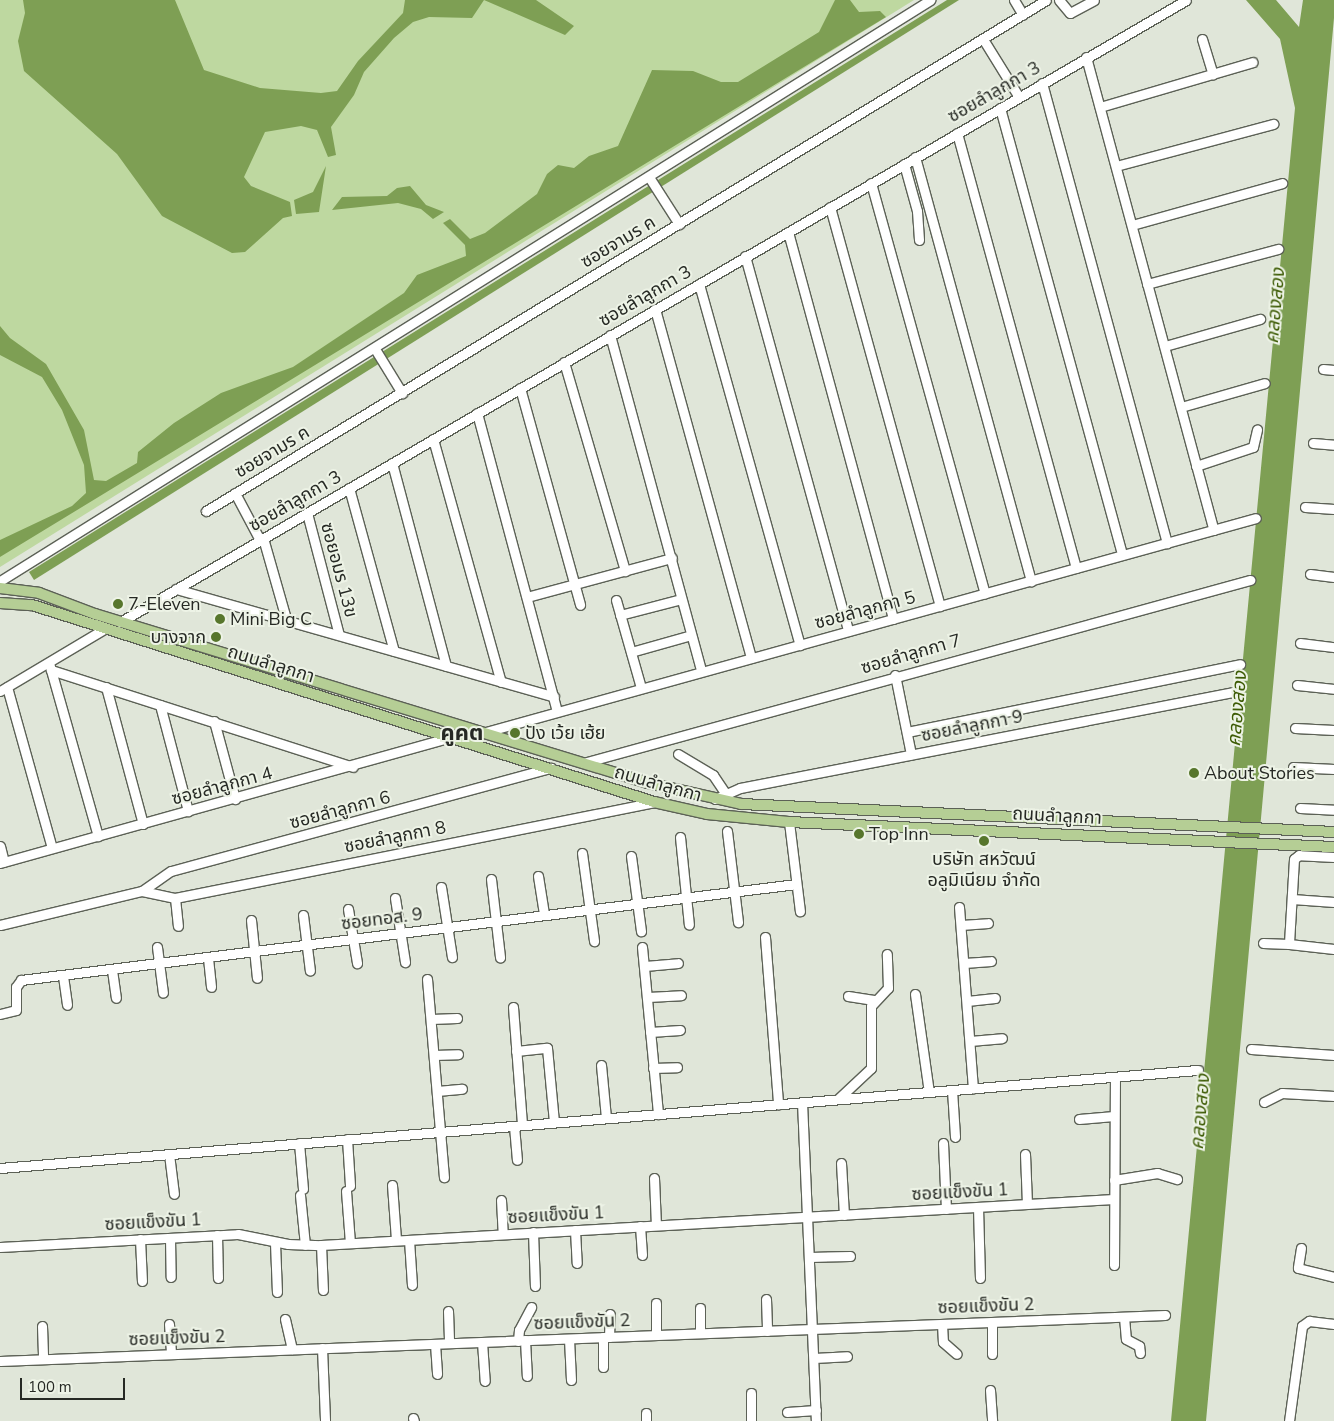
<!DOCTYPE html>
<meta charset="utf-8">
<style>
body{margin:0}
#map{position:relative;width:1334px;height:1421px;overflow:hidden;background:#e0e6d9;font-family:"Nunito Sans","Noto Sans Thai",sans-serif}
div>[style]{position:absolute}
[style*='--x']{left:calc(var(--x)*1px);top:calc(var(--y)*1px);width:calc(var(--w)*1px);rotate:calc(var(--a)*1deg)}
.green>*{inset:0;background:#bed8a0}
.water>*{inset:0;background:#7e9f54}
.roads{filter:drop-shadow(1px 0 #5c6156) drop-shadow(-1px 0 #5c6156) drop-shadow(0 1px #5c6156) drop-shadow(0 -1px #5c6156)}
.minor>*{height:9px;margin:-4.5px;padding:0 4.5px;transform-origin:4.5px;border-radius:4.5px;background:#fff}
.major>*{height:10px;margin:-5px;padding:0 5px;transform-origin:5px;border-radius:5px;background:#b5ce95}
.dots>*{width:14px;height:14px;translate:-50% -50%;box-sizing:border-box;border:2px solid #edf3e6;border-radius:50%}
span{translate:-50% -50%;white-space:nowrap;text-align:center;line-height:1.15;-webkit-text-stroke:4px #edf3e6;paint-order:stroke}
.street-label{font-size:18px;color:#262924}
.poi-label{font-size:18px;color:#262924}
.left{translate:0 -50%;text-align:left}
.right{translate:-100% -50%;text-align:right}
.water-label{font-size:19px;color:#3e5c06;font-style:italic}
.district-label{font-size:22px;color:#262924;font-weight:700}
.scale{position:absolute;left:20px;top:1378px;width:105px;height:22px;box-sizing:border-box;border:2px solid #262924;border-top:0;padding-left:6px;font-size:15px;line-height:18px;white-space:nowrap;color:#262924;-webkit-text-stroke:4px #edf3e6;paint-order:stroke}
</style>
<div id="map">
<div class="green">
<div style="clip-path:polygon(0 0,914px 0,0 567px)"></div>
</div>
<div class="water">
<div style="clip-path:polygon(23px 0,175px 0,204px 70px,260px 88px,321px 93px,337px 91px,358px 61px,403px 13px,405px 0,536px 0,574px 26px,565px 35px,484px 0,472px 18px,429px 17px,413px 22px,394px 38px,364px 72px,354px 95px,331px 127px,336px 155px,328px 157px,317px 130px,301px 126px,265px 132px,244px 177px,251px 186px,290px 202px,292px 216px,283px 218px,245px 252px,232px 253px,162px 216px,117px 154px,24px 71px,18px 41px,25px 13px)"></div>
<div style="clip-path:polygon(835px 0,850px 0,859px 12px,880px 11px,886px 17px,0 557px,0 540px,72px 506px,86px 493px,84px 465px,62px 410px,42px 377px,0 355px,0 326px,10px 338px,46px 364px,84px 430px,94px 480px,106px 481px,137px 463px,138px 452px,174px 423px,221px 393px,293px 367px,404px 293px,417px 275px,466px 256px,465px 245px,443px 223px,450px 219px,470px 239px,485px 233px,537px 194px,547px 174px,558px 165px,574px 168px,589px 156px,618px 146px,652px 70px,693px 71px,721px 82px,738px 82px,819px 32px)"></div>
<div style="clip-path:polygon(947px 0,959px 0,34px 580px,29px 572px)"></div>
<div style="clip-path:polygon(1246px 0,1276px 0,1299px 27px,1303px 0,1334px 0,1334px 18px,1206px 1421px,1171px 1421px,1295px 108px,1280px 39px)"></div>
<div style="clip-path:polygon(326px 166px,319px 212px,296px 214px,294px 200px,313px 192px)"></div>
<div style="clip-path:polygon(410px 186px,426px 205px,444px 212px,433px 219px,421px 209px,398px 203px,332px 210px,342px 197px,387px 196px,397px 188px)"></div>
</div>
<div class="roads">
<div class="minor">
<div style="--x:1014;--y:0;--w:17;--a:59"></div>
<div style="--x:1059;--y:0;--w:17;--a:50"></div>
<div style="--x:1070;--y:13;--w:27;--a:-28"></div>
<div style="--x:983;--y:39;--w:68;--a:58.2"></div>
<div style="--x:1202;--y:39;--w:37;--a:73"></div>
<div style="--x:1086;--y:57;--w:490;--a:74.9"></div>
<div style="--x:1042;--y:83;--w:477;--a:74.8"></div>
<div style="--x:1100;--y:107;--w:159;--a:-16.4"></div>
<div style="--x:1000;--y:108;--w:463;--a:74.7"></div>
<div style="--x:957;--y:133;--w:451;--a:74.7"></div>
<div style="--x:915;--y:157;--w:440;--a:74.7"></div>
<div style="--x:904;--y:164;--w:49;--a:74.5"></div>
<div style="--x:917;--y:211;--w:29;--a:86"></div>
<div style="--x:1116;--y:166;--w:163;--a:-15"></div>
<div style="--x:649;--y:177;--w:56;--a:57.4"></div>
<div style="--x:871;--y:183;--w:426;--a:74.5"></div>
<div style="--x:830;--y:207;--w:414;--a:74.6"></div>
<div style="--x:1132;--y:225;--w:156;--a:-15.6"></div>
<div style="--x:788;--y:232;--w:401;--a:74.8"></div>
<div style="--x:745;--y:256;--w:389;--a:74.6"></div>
<div style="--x:699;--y:284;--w:375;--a:74.4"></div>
<div style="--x:1147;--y:284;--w:136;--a:-15"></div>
<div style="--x:655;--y:309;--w:362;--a:74.6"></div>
<div style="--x:610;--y:335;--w:348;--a:74.8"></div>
<div style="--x:1165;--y:346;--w:99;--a:-15.9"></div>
<div style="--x:375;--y:349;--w:52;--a:58.5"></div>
<div style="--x:564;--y:362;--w:218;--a:73.7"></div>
<div style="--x:1323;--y:369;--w:11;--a:5"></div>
<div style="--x:520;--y:388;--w:225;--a:74.5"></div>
<div style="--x:1181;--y:407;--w:87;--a:-15.9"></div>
<div style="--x:477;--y:413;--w:309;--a:75"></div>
<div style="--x:433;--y:439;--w:252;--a:74.4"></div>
<div style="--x:1313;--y:443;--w:21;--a:5"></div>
<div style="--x:392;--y:463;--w:210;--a:75.1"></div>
<div style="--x:1196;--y:466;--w:60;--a:-18.4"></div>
<div style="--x:1253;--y:447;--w:18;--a:-77"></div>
<div style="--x:349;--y:488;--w:169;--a:74.6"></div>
<div style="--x:235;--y:493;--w:53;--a:62"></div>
<div style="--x:1305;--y:507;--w:29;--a:4"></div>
<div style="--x:206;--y:511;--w:983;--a:-31.31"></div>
<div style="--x:307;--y:513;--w:126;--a:75.3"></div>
<div style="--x:263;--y:538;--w:84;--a:74.1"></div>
<div style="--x:1310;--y:574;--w:24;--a:7"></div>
<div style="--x:0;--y:581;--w:1097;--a:-31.99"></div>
<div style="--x:176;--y:589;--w:393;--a:15.9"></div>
<div style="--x:527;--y:597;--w:150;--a:-15.1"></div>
<div style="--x:616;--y:600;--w:91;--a:74.1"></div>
<div style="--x:620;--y:615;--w:59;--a:-14.7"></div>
<div style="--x:120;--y:622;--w:1234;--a:-30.26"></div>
<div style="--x:1300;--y:643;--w:34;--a:7"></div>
<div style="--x:631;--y:652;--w:59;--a:-15.7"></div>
<div style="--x:49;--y:663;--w:180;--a:74.2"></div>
<div style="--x:51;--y:670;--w:317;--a:17.8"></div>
<div style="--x:895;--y:675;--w:81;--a:78.6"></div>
<div style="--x:1297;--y:685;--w:37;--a:6"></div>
<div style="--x:7;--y:687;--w:167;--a:74.4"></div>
<div style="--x:106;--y:687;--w:142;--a:74.9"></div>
<div style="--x:0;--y:691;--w:121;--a:-30.8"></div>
<div style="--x:160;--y:705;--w:110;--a:75.2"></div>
<div style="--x:214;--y:721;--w:81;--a:74.9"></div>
<div style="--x:1295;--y:728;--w:39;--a:3"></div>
<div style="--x:907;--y:732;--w:340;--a:-11.5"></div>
<div style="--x:482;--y:733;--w:803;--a:-15.52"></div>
<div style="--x:678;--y:754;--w:41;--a:31"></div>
<div style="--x:713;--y:775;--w:22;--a:56"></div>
<div style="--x:583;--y:763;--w:692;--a:-15.34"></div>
<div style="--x:1293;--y:767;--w:41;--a:2.8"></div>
<div style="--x:715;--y:799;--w:27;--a:-24"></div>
<div style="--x:740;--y:788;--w:507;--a:-11.02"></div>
<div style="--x:1300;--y:808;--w:34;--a:3"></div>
<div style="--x:789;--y:822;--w:90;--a:83"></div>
<div style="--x:727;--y:831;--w:92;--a:83.1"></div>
<div style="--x:680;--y:837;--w:88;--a:84.2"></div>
<div style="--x:0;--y:846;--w:16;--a:76"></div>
<div style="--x:582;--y:853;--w:89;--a:82.2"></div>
<div style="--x:631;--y:856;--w:76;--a:82.4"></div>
<div style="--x:1334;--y:857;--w:35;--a:-177"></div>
<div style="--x:1299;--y:855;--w:6;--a:141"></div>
<div style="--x:1294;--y:859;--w:85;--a:93.4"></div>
<div style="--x:1289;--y:944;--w:45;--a:6.3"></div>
<div style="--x:0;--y:863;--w:469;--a:-15.6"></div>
<div style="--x:538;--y:876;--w:39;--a:81"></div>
<div style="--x:491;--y:879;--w:79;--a:83.4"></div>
<div style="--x:441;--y:887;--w:71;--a:81.1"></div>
<div style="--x:142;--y:891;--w:35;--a:-35"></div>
<div style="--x:171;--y:871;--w:394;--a:-15.2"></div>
<div style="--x:175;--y:898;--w:28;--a:84"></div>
<div style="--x:395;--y:898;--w:65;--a:81.1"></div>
<div style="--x:1292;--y:899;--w:42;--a:4.1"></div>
<div style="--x:959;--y:907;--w:182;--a:85.6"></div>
<div style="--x:348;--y:909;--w:55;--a:80.5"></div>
<div style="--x:303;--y:915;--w:56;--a:82.9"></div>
<div style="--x:251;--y:920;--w:58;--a:84.1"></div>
<div style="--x:0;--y:925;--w:146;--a:-13.5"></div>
<div style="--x:142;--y:891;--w:34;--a:12"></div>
<div style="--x:175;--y:898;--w:489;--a:-11.3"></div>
<div style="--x:961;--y:925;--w:27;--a:-4"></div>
<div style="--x:765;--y:937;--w:168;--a:85.5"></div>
<div style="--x:1263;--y:943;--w:26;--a:2"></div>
<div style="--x:157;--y:947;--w:46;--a:82.6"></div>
<div style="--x:642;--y:947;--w:168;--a:84.5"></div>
<div style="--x:208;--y:958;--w:29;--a:84"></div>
<div style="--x:964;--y:963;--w:27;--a:-4"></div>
<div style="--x:645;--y:966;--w:33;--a:-5"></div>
<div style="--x:112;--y:970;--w:28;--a:82"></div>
<div style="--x:63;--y:976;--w:29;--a:82"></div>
<div style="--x:427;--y:979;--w:199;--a:85.1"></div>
<div style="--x:915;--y:994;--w:99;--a:81.9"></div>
<div style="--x:848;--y:996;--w:26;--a:9"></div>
<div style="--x:648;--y:997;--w:33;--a:-3"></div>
<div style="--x:967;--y:1001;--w:28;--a:-6"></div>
<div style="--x:513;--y:1007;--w:118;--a:85.6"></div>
<div style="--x:0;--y:1014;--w:16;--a:-14"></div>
<div style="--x:16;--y:1010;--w:23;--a:-90"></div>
<div style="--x:16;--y:987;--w:9;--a:-54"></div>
<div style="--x:21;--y:980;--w:781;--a:-7.06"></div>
<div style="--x:431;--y:1019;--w:26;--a:-2"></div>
<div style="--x:650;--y:1032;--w:30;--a:-4"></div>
<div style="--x:970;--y:1041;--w:32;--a:-5"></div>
<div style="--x:1251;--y:1049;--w:83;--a:4.1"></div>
<div style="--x:516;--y:1051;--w:31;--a:-6"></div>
<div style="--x:547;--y:1048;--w:74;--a:84.6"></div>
<div style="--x:434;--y:1055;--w:24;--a:-2"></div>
<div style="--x:601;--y:1065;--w:53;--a:84.6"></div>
<div style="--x:653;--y:1068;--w:24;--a:-2"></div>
<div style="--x:952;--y:1090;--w:47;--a:86.3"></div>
<div style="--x:437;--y:1091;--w:25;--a:-5"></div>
<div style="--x:838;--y:1099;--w:45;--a:-43.2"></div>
<div style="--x:871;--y:1068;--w:62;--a:-90"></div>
<div style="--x:871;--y:1006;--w:25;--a:-47"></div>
<div style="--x:888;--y:988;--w:34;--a:-92"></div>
<div style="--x:802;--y:1102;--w:319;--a:87.5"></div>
<div style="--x:1264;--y:1102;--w:20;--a:-27"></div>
<div style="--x:1282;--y:1093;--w:52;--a:3.3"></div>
<div style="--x:1079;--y:1119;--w:35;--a:-5"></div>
<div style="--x:514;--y:1126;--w:34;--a:85"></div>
<div style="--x:347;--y:1139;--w:47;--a:86.3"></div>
<div style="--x:299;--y:1143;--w:46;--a:85"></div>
<div style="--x:943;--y:1143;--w:66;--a:87.4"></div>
<div style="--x:169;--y:1154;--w:40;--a:82.9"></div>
<div style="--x:1025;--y:1154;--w:50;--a:87.7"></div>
<div style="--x:841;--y:1163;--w:52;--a:86.7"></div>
<div style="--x:0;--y:1168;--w:1202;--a:-4.68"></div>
<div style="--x:654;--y:1178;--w:47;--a:87.6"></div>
<div style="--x:1114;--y:1180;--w:44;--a:-9.2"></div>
<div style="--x:1157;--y:1173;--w:21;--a:17"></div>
<div style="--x:392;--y:1185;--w:55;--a:85.8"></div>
<div style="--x:346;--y:1191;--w:52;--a:85.6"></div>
<div style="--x:300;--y:1195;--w:50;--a:84.3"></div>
<div style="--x:501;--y:1200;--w:34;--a:87"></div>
<div style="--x:978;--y:1207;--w:71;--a:88.4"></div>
<div style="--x:640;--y:1226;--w:29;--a:86"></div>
<div style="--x:575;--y:1230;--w:33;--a:87"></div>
<div style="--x:533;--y:1232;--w:54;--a:87.9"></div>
<div style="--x:217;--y:1235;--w:43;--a:88.7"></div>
<div style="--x:170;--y:1238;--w:39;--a:89"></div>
<div style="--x:140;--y:1239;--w:42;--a:87.3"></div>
<div style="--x:409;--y:1240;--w:45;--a:86.2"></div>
<div style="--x:275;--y:1243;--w:49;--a:87.7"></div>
<div style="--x:321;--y:1245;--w:45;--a:87.5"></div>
<div style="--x:0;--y:1247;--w:238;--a:-3.1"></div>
<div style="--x:238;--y:1234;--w:51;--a:11.3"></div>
<div style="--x:288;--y:1244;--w:33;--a:2"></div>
<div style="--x:321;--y:1245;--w:794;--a:-3.32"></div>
<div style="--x:1301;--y:1248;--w:20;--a:99"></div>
<div style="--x:1298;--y:1268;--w:37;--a:14"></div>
<div style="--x:810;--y:1257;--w:40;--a:-1.4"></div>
<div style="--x:1114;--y:1265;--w:188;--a:-89.7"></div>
<div style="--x:766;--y:1299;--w:32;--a:88"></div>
<div style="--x:656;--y:1303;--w:32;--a:90"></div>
<div style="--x:700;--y:1308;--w:25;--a:90"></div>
<div style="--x:448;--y:1311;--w:32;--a:88"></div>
<div style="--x:1124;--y:1317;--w:22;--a:85"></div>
<div style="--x:1126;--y:1339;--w:15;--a:28"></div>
<div style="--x:1139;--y:1346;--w:7;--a:82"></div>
<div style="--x:285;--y:1319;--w:31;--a:77"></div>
<div style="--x:169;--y:1324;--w:30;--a:86"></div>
<div style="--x:942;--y:1324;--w:18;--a:87"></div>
<div style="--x:943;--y:1342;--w:18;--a:41"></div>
<div style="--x:42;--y:1326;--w:33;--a:88"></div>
<div style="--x:603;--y:1337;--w:30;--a:90"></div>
<div style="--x:609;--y:1337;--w:23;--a:-88"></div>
<div style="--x:569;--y:1339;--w:41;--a:87.2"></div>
<div style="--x:525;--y:1340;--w:36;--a:87"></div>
<div style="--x:518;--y:1341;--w:11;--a:-85"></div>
<div style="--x:519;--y:1330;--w:26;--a:-62"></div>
<div style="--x:482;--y:1342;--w:39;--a:86"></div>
<div style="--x:435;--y:1344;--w:30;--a:86"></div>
<div style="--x:322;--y:1348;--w:73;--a:87.6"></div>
<div style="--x:992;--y:1354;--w:32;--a:-90"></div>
<div style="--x:814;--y:1358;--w:33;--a:-3"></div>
<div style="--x:0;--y:1361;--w:1166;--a:-2.26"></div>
<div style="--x:990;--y:1390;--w:31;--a:86"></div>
<div style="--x:751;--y:1393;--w:28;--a:90"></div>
<div style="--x:787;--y:1412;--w:29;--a:-4"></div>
<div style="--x:646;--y:1413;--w:8;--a:90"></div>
<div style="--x:413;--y:1418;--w:3;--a:72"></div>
<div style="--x:1289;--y:1421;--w:96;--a:-82.2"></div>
<div style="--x:1302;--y:1326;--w:9;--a:-36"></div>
<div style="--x:1309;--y:1321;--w:25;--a:7"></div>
</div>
<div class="major">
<div style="--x:0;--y:588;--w:39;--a:7"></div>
<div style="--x:39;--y:593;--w:60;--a:20.6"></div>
<div style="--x:95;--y:614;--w:578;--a:16.99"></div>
<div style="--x:648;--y:783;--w:95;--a:12.7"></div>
<div style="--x:741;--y:804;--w:594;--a:2.7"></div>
<div style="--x:0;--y:603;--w:32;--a:4"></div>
<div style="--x:32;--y:605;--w:652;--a:17.57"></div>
<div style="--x:654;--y:802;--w:54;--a:12.8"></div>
<div style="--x:707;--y:814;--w:82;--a:5.6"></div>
<div style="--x:789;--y:822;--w:546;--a:2.63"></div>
</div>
</div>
<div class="dots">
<div style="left:118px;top:604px;background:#57762c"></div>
<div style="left:220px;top:619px;background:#57762c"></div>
<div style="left:216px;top:637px;background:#57762c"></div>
<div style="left:515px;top:733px;background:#57762c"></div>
<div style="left:1194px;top:773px;background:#57762c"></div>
<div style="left:859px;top:834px;background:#57762c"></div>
<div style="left:984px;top:841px;background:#57762c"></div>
</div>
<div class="street-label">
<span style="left:994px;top:92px;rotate:-30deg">ซอยลำลูกกา 3</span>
<span style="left:618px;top:242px;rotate:-31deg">ซอยจามร ค</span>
<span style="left:645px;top:296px;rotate:-30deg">ซอยลำลูกกา 3</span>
<span style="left:272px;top:452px;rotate:-31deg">ซอยจามร ค</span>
<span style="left:295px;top:501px;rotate:-30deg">ซอยลำลูกกา 3</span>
<span style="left:339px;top:570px;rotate:75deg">ซอยอมร 13ข</span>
<span style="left:865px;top:610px;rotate:-15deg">ซอยลำลูกกา 5</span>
<span style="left:911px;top:654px;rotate:-16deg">ซอยลำลูกกา 7</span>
<span style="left:271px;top:664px;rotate:17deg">ถนนลำลูกกา</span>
<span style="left:972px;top:726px;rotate:-11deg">ซอยลำลูกกา 9</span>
<span style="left:658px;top:784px;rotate:16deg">ถนนลำลูกกา</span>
<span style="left:222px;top:786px;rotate:-15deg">ซอยลำลูกกา 4</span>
<span style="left:340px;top:810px;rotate:-15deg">ซอยลำลูกกา 6</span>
<span style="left:1057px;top:816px;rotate:3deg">ถนนลำลูกกา</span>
<span style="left:395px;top:837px;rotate:-11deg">ซอยลำลูกกา 8</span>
<span style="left:382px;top:919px;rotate:-7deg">ซอยทอส. 9</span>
<span style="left:960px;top:1192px;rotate:-3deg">ซอยแข็งขัน 1</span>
<span style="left:556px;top:1215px;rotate:-3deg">ซอยแข็งขัน 1</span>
<span style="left:153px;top:1222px;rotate:-3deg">ซอยแข็งขัน 1</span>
<span style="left:986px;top:1306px;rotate:-2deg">ซอยแข็งขัน 2</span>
<span style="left:582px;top:1322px;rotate:-2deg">ซอยแข็งขัน 2</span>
<span style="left:177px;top:1338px;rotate:-2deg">ซอยแข็งขัน 2</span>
</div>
<div class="poi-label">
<span class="left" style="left:128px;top:604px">7-Eleven</span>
<span class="left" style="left:230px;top:619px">Mini Big C</span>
<span class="right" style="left:206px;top:637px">บางจาก</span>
<span class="left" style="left:525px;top:733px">ปัง เว้ย เฮ้ย</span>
<span class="left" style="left:1204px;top:773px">About Stories</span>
<span class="left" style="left:869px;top:834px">Top Inn</span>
<span style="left:984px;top:870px">บริษัท สหวัฒน์<br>อลูมิเนียม จำกัด</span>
</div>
<div class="water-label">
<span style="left:1276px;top:306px;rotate:-85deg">คลองสอง</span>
<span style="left:1238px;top:709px;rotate:-85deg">คลองสอง</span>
<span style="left:1201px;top:1112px;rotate:-85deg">คลองสอง</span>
</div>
<div class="district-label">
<span style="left:462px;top:734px">คูคต</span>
</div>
<div class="scale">100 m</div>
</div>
